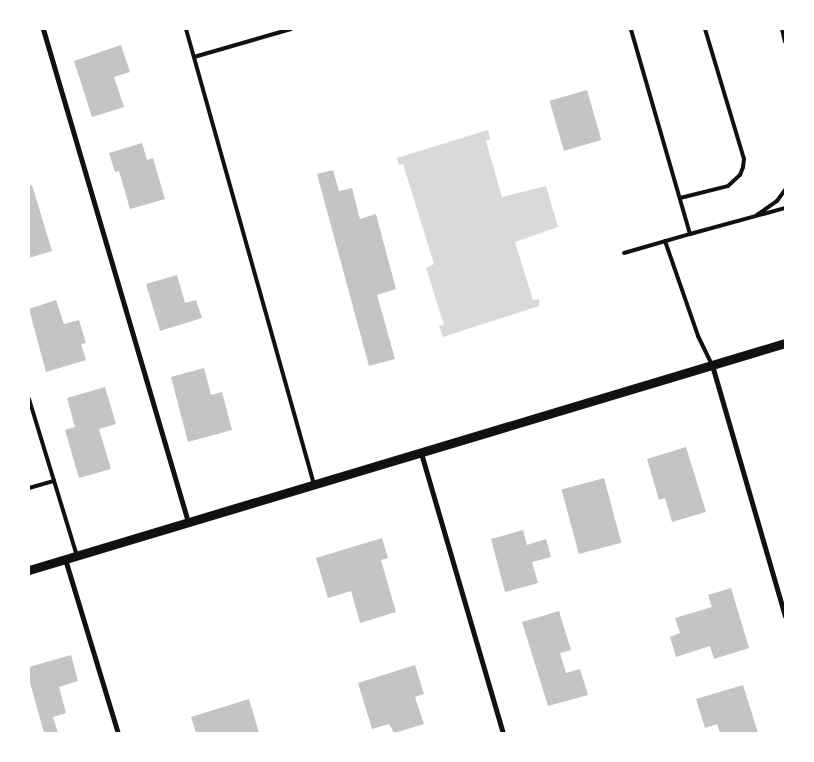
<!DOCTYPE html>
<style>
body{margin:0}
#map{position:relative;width:814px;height:762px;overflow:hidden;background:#fff;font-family:"Golos Text",sans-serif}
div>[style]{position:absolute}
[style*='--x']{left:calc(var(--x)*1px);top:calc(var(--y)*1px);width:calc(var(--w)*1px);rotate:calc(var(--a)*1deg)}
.water>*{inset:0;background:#d9d9d9}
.building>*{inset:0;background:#c4c4c4;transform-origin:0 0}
.service>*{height:4px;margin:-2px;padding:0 2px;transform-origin:2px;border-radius:2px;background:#111}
.minor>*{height:5px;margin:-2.5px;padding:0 2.5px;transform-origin:2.5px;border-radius:2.5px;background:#111}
.tertiary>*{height:9px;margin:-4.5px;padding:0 4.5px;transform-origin:4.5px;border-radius:4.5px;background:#111}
span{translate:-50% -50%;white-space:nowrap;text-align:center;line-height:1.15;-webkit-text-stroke:4px #fff;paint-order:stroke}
.frame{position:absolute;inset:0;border:30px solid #fff;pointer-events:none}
</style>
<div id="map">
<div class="water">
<div style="clip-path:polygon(488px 130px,490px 139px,486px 141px,502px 197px,546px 186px,558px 227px,515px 242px,533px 300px,539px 299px,539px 306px,443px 337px,439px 326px,444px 325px,426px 268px,434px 264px,403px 164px,399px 165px,397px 158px)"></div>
</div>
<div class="building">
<div style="clip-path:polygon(121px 45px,130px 72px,114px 77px,124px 107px,92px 117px,74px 61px)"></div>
<div style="left:587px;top:90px;width:52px;height:39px;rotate:74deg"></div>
<div style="clip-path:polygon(142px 143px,147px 160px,153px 158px,165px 199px,130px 209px,119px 171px,115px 172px,109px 153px)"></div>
<div style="clip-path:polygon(333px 170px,339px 191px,352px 188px,360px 219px,376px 214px,396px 289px,377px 295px,395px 359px,369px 366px,317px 174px)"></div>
<div style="clip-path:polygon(32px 185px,52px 251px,29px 258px,29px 186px)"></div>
<div style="clip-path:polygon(177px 275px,185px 303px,196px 300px,202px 318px,160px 331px,146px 284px)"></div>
<div style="clip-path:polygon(56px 300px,64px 324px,79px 320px,86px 343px,81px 344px,86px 360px,46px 372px,29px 309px)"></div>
<div style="clip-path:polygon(204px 368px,211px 395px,222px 392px,232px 430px,188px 442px,171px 377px)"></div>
<div style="clip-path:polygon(105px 387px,116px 424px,99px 429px,111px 469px,79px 478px,65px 430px,75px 427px,67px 398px)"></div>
<div style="clip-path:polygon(686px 447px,706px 512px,672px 522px,665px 498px,659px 500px,647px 459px)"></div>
<div style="left:604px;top:478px;width:67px;height:44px;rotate:75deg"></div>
<div style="clip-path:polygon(523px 530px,527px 545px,546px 539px,551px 557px,532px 562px,538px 583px,505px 592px,491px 539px)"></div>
<div style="clip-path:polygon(382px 538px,388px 558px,381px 560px,396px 612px,360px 623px,351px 591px,328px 598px,316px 558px)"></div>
<div style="clip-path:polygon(731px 588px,749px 648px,714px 659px,710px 646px,676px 657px,670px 637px,680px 633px,675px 618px,712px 607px,708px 595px)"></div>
<div style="clip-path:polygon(559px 611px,571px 650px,560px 653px,566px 673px,580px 669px,588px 695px,548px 706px,522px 622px)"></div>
<div style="clip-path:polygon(71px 655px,78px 681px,59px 687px,66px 713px,53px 717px,58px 733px,44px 733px,29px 679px,29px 667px)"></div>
<div style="clip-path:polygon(415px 665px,424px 694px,415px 697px,424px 724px,394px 733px,389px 724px,372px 729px,358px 683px)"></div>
<div style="clip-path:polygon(743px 685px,758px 733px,720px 733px,717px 724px,705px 728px,696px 699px)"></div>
<div style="clip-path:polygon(249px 699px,259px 733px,196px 733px,191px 717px)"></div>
</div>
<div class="service">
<div style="--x:186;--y:29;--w:473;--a:74.3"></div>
<div style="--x:782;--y:29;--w:13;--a:77"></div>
<div style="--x:194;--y:57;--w:101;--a:-16.1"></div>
<div style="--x:680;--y:198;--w:49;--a:-14"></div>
<div style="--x:728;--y:186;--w:16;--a:-43"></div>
<div style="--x:740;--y:175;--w:9;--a:-69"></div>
<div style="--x:743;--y:167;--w:8;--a:-83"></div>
<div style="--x:744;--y:159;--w:136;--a:-106.7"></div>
<div style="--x:757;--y:215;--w:24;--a:-35"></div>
<div style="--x:777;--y:201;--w:14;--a:-54"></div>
<div style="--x:690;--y:234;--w:98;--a:-15.3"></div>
<div style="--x:665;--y:241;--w:101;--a:70.8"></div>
<div style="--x:698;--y:336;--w:32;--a:64"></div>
<div style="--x:624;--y:253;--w:69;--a:-16.1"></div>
<div style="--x:690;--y:234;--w:213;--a:-106.1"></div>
<div style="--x:29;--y:399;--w:164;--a:73"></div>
<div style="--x:29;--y:488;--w:26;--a:-16"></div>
</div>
<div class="minor">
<div style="--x:43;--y:29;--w:514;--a:73.61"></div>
<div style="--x:712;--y:365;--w:261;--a:73.8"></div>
<div style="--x:421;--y:453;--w:292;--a:73.7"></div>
<div style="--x:65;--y:559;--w:182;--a:73.1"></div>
</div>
<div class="tertiary">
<div style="--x:29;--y:570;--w:789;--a:-16.71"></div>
</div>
<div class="frame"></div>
</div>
